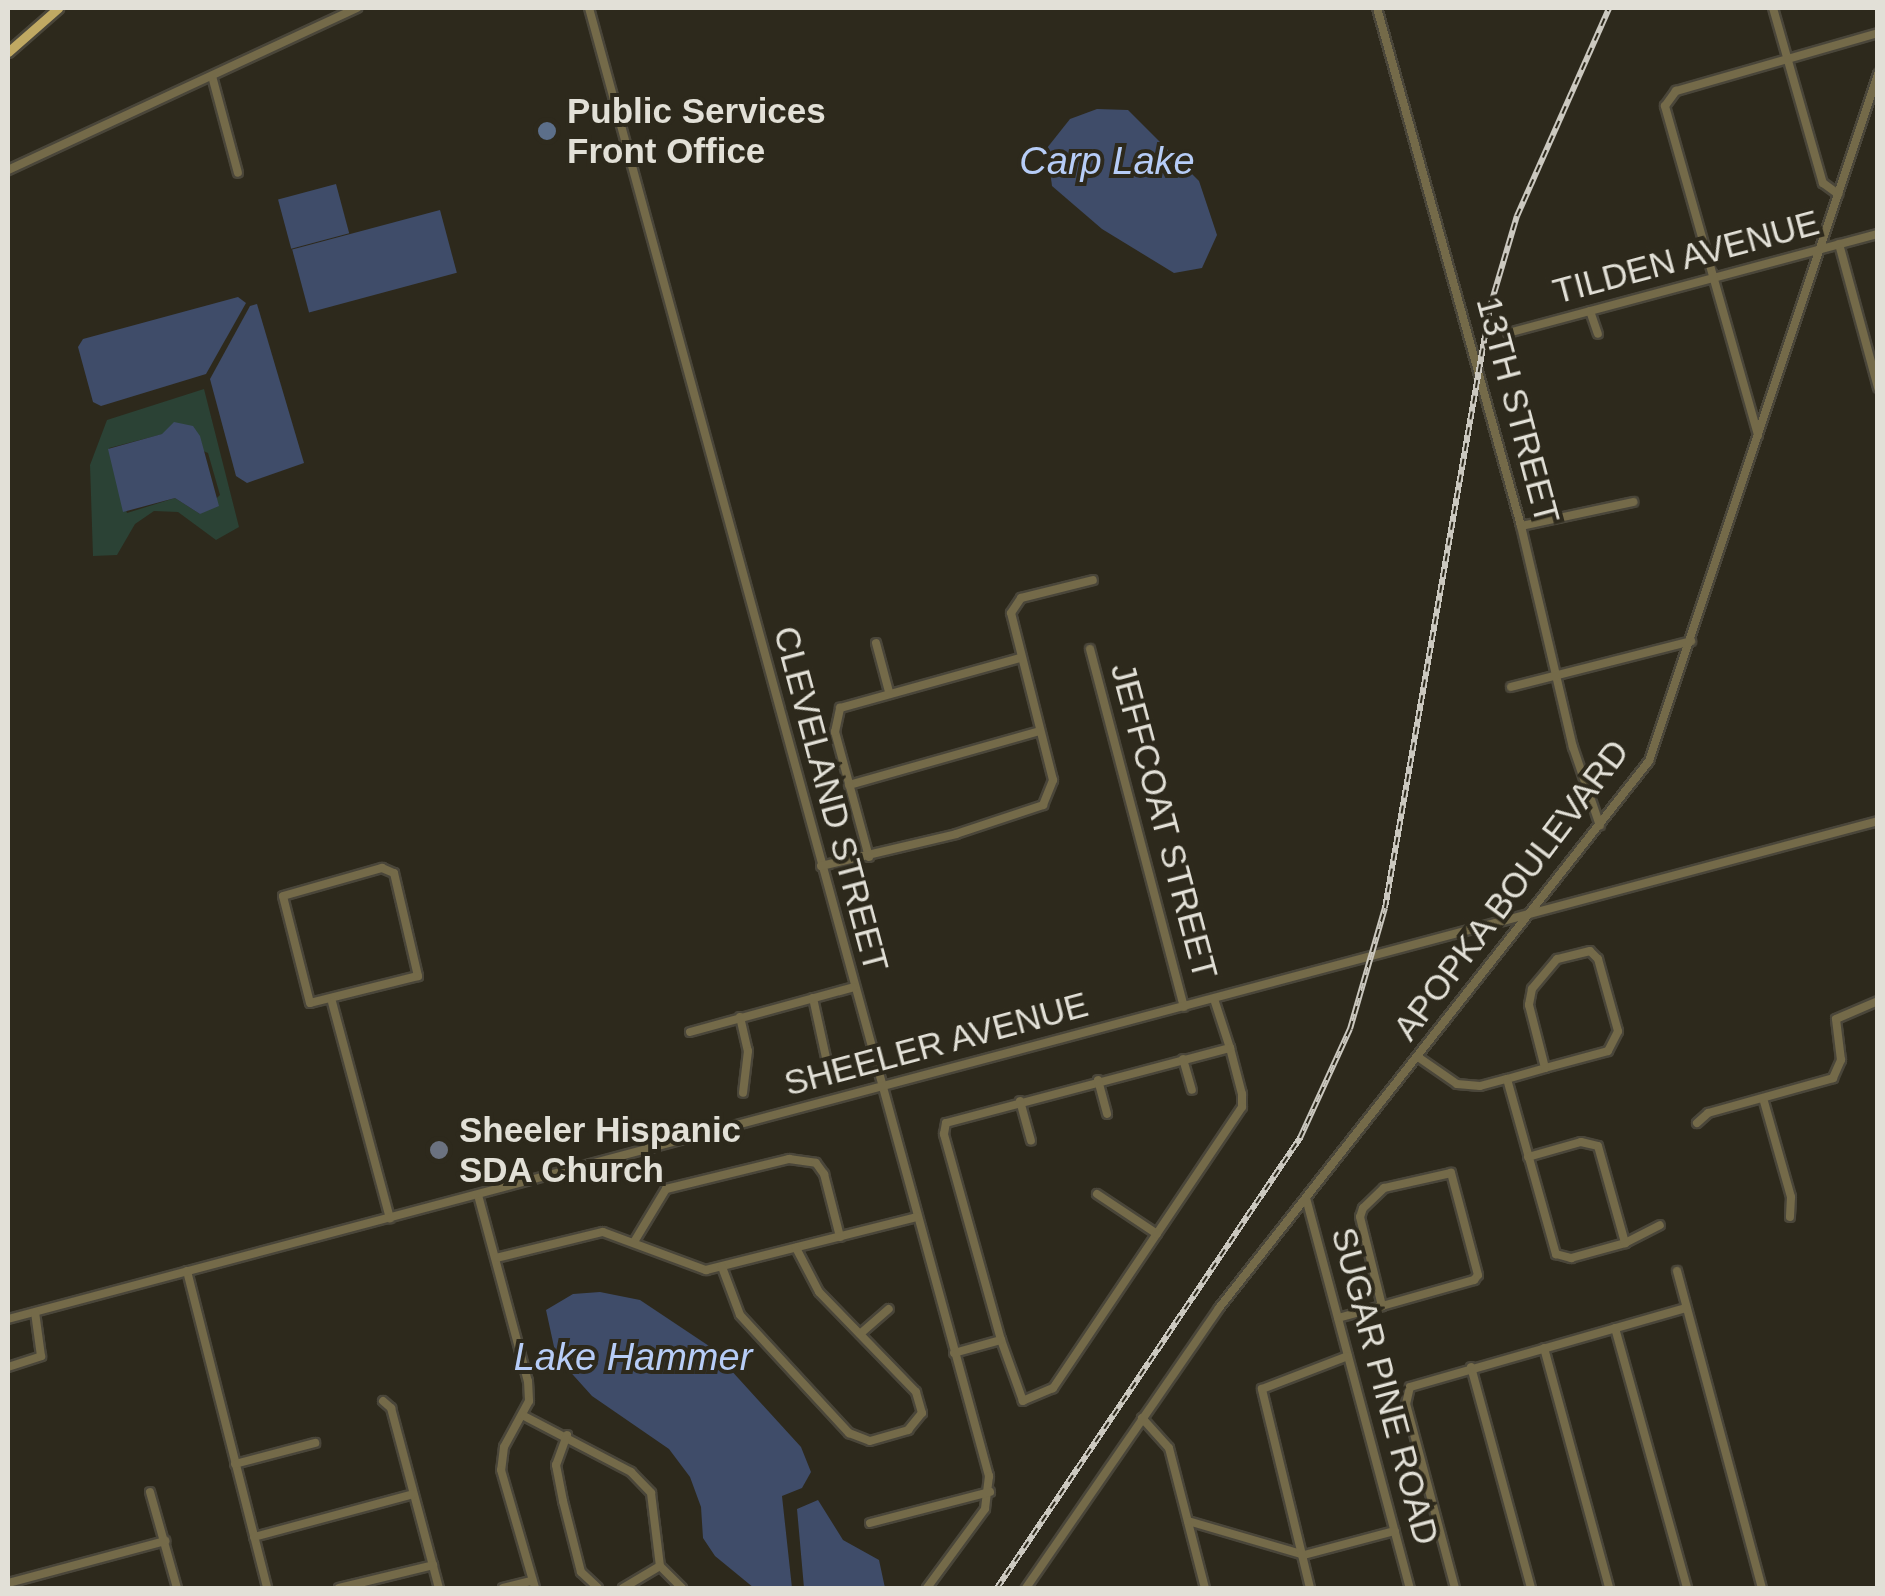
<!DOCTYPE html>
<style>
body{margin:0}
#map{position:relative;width:1885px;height:1596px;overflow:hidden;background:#2d291c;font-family:Arial,sans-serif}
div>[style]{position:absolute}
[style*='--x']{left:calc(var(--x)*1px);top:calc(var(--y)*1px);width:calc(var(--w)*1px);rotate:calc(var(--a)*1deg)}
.green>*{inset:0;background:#2b4235}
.water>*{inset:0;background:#3f4c69;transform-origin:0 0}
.roads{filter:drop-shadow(2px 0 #4a463a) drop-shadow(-2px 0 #4a463a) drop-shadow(0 2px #4a463a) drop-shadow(0 -2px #4a463a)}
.minor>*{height:8px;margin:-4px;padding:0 4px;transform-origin:4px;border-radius:4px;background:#746a49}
.major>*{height:9px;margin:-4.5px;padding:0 4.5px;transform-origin:4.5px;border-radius:4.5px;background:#c0a963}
.rail>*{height:6px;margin-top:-3px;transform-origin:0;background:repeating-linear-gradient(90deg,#2d291c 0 8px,#cbc8bf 0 16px);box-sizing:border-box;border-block:2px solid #cbc8bf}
.dots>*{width:28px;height:28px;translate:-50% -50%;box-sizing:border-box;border:5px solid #2d291c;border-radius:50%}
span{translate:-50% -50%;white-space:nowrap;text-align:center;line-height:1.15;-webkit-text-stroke:8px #2d291c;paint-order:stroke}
.poi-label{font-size:35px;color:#e2e0d7;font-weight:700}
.left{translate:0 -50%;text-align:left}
.street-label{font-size:35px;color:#e2e0d7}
.water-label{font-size:38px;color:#b7cdf7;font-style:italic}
.frame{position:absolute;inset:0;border:10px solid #e2e0d7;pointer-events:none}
</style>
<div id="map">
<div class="green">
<div style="clip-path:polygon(evenodd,204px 389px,239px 527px,216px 540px,178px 512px,154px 511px,135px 524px,117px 555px,93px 556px,90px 465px,107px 420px,204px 389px,163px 434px,208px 453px,220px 495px,200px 514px,175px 498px,127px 513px,109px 448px,163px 434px)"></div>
</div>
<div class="water">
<div style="clip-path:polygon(1097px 109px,1128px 110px,1199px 181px,1217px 235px,1202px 268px,1174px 273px,1102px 229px,1052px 186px,1047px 148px,1070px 119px)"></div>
<div style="left:336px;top:184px;width:51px;height:60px;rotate:75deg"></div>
<div style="left:440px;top:210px;width:65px;height:153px;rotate:75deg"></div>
<div style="clip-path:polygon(238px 297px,246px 303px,206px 374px,101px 406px,93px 402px,78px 347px,83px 339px)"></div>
<div style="clip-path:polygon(257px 304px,304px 463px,247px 483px,236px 476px,210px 379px,250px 306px)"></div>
<div style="clip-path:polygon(174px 422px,193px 426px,200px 436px,219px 506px,200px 514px,175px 498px,123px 512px,108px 449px,162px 434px)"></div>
<div style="clip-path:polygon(600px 1292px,640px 1300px,709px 1346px,801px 1447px,811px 1472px,802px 1488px,782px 1496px,792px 1588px,754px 1588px,715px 1556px,703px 1538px,701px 1507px,690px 1477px,669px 1449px,592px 1396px,556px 1356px,546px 1310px,573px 1294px)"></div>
<div style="clip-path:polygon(818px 1500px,843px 1540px,879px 1560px,885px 1588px,804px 1588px,797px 1509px)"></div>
</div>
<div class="roads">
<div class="minor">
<div style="--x:589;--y:8;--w:1522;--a:74.76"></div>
<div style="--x:989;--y:1476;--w:33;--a:97"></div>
<div style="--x:985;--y:1509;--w:98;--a:126.3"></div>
<div style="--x:1377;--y:8;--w:538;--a:74.46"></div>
<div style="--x:1521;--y:526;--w:227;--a:76.8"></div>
<div style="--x:1573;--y:747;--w:83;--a:71.1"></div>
<div style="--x:1773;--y:8;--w:182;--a:74.1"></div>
<div style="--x:1823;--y:183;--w:19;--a:36"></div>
<div style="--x:212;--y:76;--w:100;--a:75"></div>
<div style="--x:8;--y:170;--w:385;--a:-24.9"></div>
<div style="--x:1839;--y:244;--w:149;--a:74.8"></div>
<div style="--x:1590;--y:311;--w:24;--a:71"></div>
<div style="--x:1508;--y:333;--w:383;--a:-15"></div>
<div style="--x:1758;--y:435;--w:342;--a:-105.8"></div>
<div style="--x:1665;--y:106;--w:19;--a:-54"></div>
<div style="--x:1676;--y:91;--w:210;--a:-16"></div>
<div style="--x:1521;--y:526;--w:115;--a:-12.1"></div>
<div style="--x:876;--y:643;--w:51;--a:75.1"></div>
<div style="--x:1090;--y:649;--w:370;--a:75.3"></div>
<div style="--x:1511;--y:687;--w:186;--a:-14.3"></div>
<div style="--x:849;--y:785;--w:198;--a:-15.8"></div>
<div style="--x:869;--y:857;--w:130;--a:-105.2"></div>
<div style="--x:835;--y:732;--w:25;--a:-78"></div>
<div style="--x:840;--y:708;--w:187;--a:-15.5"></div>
<div style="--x:821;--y:866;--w:139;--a:-13.3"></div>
<div style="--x:956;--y:834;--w:92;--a:-18.4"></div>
<div style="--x:1043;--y:805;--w:27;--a:-68"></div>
<div style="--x:1053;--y:780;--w:172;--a:-104.1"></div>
<div style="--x:1011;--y:613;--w:18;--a:-56"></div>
<div style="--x:1021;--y:598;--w:74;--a:-14"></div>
<div style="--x:382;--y:868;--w:13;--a:23"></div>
<div style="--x:394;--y:873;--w:106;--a:76.9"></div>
<div style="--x:418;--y:976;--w:111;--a:166"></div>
<div style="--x:310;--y:1003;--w:110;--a:-104.2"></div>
<div style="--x:283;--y:896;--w:103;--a:-15.8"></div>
<div style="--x:813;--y:998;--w:71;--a:77.7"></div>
<div style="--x:1214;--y:999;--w:52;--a:71.9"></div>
<div style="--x:1230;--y:1048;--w:48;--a:75.4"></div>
<div style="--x:1242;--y:1094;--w:13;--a:90"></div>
<div style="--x:1242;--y:1107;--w:339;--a:123.9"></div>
<div style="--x:1053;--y:1388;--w:33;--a:157"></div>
<div style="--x:1023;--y:1401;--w:65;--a:-109.8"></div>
<div style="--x:1001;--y:1340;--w:214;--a:-105.5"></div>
<div style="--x:944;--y:1134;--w:11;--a:-80"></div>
<div style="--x:946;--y:1123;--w:294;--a:-14.8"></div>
<div style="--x:332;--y:1002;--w:224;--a:75"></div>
<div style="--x:740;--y:1017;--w:35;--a:77"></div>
<div style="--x:748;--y:1051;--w:42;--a:96.8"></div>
<div style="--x:690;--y:1032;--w:170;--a:-15.3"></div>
<div style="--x:1418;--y:1057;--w:47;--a:34.7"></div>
<div style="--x:1457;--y:1084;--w:23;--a:5"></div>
<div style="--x:1480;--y:1086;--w:28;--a:-15"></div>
<div style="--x:1507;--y:1079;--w:40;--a:-16"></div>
<div style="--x:1545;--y:1068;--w:65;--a:-15.1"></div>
<div style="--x:1608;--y:1051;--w:22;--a:-63"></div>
<div style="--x:1618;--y:1031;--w:75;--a:-105.5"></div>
<div style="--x:1598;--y:959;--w:11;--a:-135"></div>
<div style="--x:1590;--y:951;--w:34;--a:166"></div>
<div style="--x:1557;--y:959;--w:39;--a:130"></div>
<div style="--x:1532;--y:989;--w:16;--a:101"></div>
<div style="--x:1529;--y:1005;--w:65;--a:75.7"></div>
<div style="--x:1183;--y:1059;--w:32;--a:74"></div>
<div style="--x:1507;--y:1079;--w:182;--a:74.4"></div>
<div style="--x:1556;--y:1254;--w:16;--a:15"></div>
<div style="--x:1571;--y:1258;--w:56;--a:-15.5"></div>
<div style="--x:1625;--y:1243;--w:39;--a:-27"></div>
<div style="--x:1098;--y:1080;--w:35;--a:75"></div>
<div style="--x:1763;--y:1098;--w:103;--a:74.2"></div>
<div style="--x:1791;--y:1197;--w:20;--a:93"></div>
<div style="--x:1020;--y:1101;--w:41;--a:74.6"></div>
<div style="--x:1697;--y:1123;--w:15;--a:-42"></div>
<div style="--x:1708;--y:1113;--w:130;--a:-15.6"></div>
<div style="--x:1833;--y:1078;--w:20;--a:-66"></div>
<div style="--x:1841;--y:1060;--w:41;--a:-97"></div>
<div style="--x:1836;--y:1019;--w:46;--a:-23.2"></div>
<div style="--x:1528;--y:1157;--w:55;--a:-15.8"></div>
<div style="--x:1581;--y:1142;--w:17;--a:13"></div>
<div style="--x:1598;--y:1146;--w:101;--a:74.4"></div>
<div style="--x:1097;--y:1194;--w:72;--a:33.7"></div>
<div style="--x:478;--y:1195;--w:193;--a:75"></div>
<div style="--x:528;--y:1381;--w:20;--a:87"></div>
<div style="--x:529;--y:1401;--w:52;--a:118.5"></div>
<div style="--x:504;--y:1447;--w:23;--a:97"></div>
<div style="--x:501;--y:1470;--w:123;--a:73.9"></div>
<div style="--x:1306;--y:1198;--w:404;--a:75.1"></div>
<div style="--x:634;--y:1242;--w:62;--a:-58.9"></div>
<div style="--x:666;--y:1189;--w:127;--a:-13.7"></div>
<div style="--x:789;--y:1159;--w:27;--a:8"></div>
<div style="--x:816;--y:1163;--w:14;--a:54"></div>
<div style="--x:824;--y:1174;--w:65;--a:75.7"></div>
<div style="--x:496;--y:1258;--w:110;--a:-13.7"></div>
<div style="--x:603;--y:1232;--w:110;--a:20.3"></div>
<div style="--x:706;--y:1270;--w:218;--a:-14.1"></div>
<div style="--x:722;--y:1267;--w:51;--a:69.4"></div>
<div style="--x:740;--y:1315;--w:161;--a:47.3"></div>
<div style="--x:849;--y:1433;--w:22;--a:21"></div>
<div style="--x:870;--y:1441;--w:40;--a:-16"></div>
<div style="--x:908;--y:1430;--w:22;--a:-51"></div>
<div style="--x:922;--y:1413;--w:22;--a:-106"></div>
<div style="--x:916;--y:1392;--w:139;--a:-134.1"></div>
<div style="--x:819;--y:1292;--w:50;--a:-117.6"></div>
<div style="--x:187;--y:1271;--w:327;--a:75.8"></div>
<div style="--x:1677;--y:1271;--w:328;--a:75"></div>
<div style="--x:1338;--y:1318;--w:46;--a:-15.3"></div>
<div style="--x:1382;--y:1306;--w:96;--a:-15.8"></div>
<div style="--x:1474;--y:1280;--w:6;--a:-51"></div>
<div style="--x:1478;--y:1275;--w:106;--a:-104.8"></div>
<div style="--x:1451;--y:1173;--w:69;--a:167.4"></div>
<div style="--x:1384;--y:1188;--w:29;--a:136"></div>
<div style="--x:1363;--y:1208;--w:9;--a:108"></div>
<div style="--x:1360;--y:1217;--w:92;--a:76.1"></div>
<div style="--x:8;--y:1319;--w:1935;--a:-14.91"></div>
<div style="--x:1615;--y:1328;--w:270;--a:74.5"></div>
<div style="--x:860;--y:1334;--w:38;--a:-41"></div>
<div style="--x:1544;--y:1348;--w:249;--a:74.8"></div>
<div style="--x:954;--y:1353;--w:49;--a:-15.5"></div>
<div style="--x:8;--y:1367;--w:35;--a:-18"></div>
<div style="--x:41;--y:1356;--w:44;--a:-97.8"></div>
<div style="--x:1471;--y:1367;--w:229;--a:74.8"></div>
<div style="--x:383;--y:1401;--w:11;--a:41"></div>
<div style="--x:391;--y:1408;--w:186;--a:75.1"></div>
<div style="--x:524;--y:1416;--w:121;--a:27.6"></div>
<div style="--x:631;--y:1472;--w:29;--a:46"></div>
<div style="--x:651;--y:1493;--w:74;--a:83"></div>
<div style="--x:660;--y:1566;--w:31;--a:45"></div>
<div style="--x:1142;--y:1418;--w:40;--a:48"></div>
<div style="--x:1169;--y:1448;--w:145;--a:75.6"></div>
<div style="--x:567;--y:1435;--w:32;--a:110"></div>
<div style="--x:556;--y:1465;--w:37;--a:79"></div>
<div style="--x:563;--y:1501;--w:73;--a:75.8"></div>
<div style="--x:581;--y:1572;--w:23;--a:43"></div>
<div style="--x:235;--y:1464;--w:83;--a:-14.7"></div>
<div style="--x:150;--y:1492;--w:100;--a:74.3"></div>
<div style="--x:1188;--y:1521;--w:121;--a:16.3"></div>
<div style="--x:1304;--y:1555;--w:94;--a:-14.8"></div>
<div style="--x:870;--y:1523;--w:124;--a:-14.5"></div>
<div style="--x:254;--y:1537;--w:165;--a:-15.1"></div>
<div style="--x:8;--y:1583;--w:163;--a:-15"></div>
<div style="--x:339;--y:1588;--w:97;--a:-13.7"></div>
<div style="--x:503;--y:1588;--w:29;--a:-14"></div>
<div style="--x:623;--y:1588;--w:43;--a:-30.7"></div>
<div style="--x:1026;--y:1588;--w:340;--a:-55.4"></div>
<div style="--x:1219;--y:1308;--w:696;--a:-51.83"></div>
<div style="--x:1649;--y:761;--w:724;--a:-71.57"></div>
<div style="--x:1310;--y:1588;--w:205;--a:-103.6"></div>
<div style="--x:1262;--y:1389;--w:92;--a:-21"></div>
<div style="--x:1455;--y:1588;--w:190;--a:-104.9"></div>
<div style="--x:1406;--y:1404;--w:17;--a:-77"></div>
<div style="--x:1410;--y:1387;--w:287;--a:-16"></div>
</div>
<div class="major">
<div style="--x:8;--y:52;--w:67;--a:-41.3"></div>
</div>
</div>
<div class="rail">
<div style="--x:997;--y:1588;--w:543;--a:-56.05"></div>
<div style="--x:1300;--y:1138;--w:120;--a:-65.4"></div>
<div style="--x:1350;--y:1029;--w:126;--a:-73.9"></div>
<div style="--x:1385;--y:908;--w:610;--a:-80.09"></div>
<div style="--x:1490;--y:307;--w:95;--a:-73.5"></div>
<div style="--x:1517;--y:216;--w:227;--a:-66.1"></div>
</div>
<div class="dots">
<div style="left:547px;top:131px;background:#5c6f8a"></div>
<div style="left:439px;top:1150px;background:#6b7280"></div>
</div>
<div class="poi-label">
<span class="left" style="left:567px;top:131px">Public Services<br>Front Office</span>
<span class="left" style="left:459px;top:1150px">Sheeler Hispanic<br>SDA Church</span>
</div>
<div class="street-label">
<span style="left:1686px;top:257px;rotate:-15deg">TILDEN AVENUE</span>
<span style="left:1518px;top:410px;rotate:75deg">13TH STREET</span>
<span style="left:831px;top:799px;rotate:75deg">CLEVELAND STREET</span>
<span style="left:1164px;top:821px;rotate:75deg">JEFFCOAT STREET</span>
<span style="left:1511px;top:890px;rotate:-53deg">APOPKA BOULEVARD</span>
<span style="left:936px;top:1044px;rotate:-15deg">SHEELER AVENUE</span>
<span style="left:1385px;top:1386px;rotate:75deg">SUGAR PINE ROAD</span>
</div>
<div class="water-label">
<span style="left:1107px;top:162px">Carp Lake</span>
<span style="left:633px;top:1358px">Lake Hammer</span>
</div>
<div class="frame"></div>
</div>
